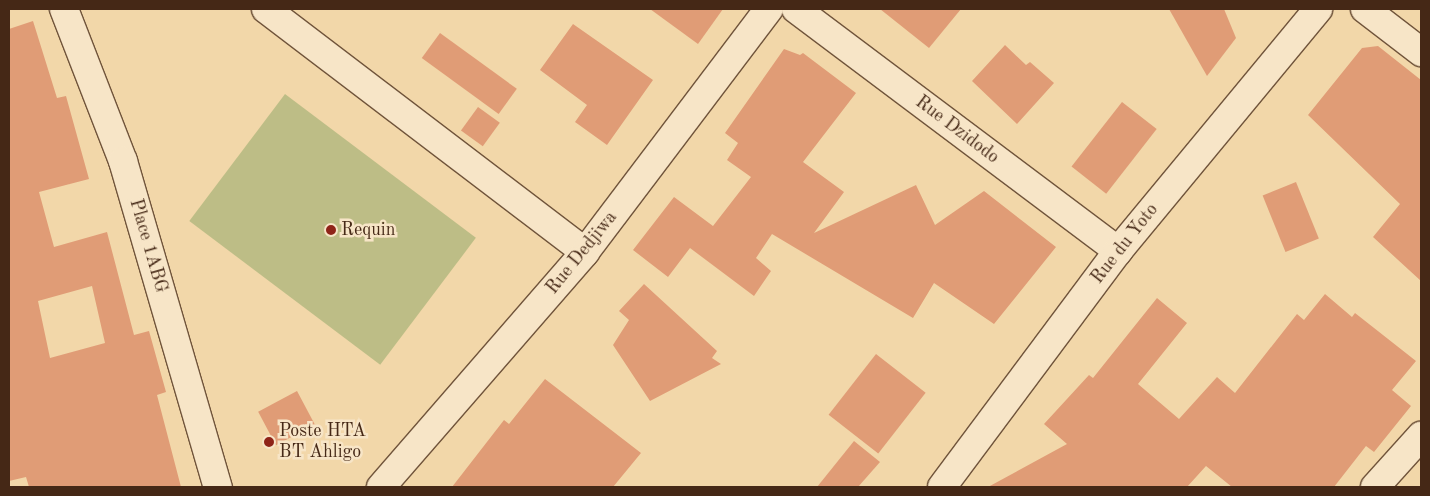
<!DOCTYPE html>
<style>
body{margin:0}
#map{position:relative;width:1430px;height:496px;overflow:hidden;background:#f2d7a9;font-family:"Old Standard TT",serif}
div>[style]{position:absolute}
[style*='--x']{left:calc(var(--x)*1px);top:calc(var(--y)*1px);width:calc(var(--w)*1px);rotate:calc(var(--a)*1deg)}
.green>*{inset:0;background:#bdbd86;transform-origin:0 0}
.building>*{inset:0;background:#e09c76;transform-origin:0 0}
.roads{filter:drop-shadow(1px 0 #70543b) drop-shadow(-1px 0 #70543b) drop-shadow(0 1px #70543b) drop-shadow(0 -1px #70543b)}
.minor>*{height:28px;margin:-14px;padding:0 14px;transform-origin:14px;border-radius:14px;background:#f7e5c7}
.dots>*{width:14px;height:14px;translate:-50% -50%;box-sizing:border-box;border:2px solid #f7e5c7;border-radius:50%}
span{translate:-50% -50%;white-space:nowrap;text-align:center;line-height:1.15;-webkit-text-stroke:5px #f7e5c7;paint-order:stroke}
.street-label{font-size:18px;color:#452816}
.poi-label{font-size:18px;color:#452816}
.left{translate:0 -50%;text-align:left}
.frame{position:absolute;inset:0;border:10px solid #452816;pointer-events:none}
</style>
<div id="map">
<div class="green">
<div style="left:285px;top:94px;width:239px;height:159px;rotate:37deg"></div>
</div>
<div class="building">
<div style="clip-path:polygon(650px 9px,723px 9px,698px 44px)"></div>
<div style="clip-path:polygon(880px 9px,961px 9px,929px 48px)"></div>
<div style="clip-path:polygon(1169px 9px,1224px 9px,1236px 38px,1207px 76px)"></div>
<div style="clip-path:polygon(evenodd,33px 21px,57px 98px,66px 96px,89px 179px,39px 192px,54px 247px,107px 232px,134px 335px,149px 331px,166px 392px,157px 395px,181px 487px,29px 487px,26px 477px,9px 481px,9px 29px,33px 21px,92px 286px,105px 343px,50px 358px,38px 301px,92px 286px)"></div>
<div style="clip-path:polygon(573px 24px,653px 80px,607px 145px,575px 122px,587px 105px,540px 70px)"></div>
<div style="left:440px;top:33px;width:95px;height:31px;rotate:36deg"></div>
<div style="clip-path:polygon(1005px 45px,1026px 65px,1030px 62px,1054px 83px,1017px 124px,972px 81px)"></div>
<div style="clip-path:polygon(1378px 46px,1421px 80px,1421px 281px,1373px 237px,1400px 204px,1308px 115px,1362px 48px)"></div>
<div style="clip-path:polygon(784px 49px,800px 55px,803px 53px,856px 93px,803px 162px,844px 192px,814px 233px,916px 185px,935px 225px,984px 191px,1056px 247px,994px 324px,934px 283px,913px 318px,772px 234px,756px 258px,771px 271px,754px 296px,690px 248px,668px 277px,633px 250px,674px 197px,713px 226px,751px 177px,727px 160px,738px 143px,725px 133px)"></div>
<div style="left:1122px;top:102px;width:44px;height:82px;rotate:38deg"></div>
<div style="left:478px;top:107px;width:27px;height:29px;rotate:36deg"></div>
<div style="left:1296px;top:182px;width:61px;height:36px;rotate:68deg"></div>
<div style="clip-path:polygon(644px 284px,717px 351px,712px 358px,721px 364px,650px 401px,613px 345px,629px 320px,619px 311px)"></div>
<div style="clip-path:polygon(1325px 294px,1352px 317px,1355px 313px,1416px 361px,1392px 390px,1411px 406px,1374px 452px,1366px 446px,1334px 487px,1232px 487px,1206px 466px,1187px 487px,988px 487px,1067px 444px,1044px 424px,1089px 375px,1093px 378px,1157px 298px,1187px 323px,1138px 384px,1179px 419px,1217px 377px,1235px 393px,1297px 314px,1304px 320px)"></div>
<div style="left:876px;top:354px;width:63px;height:77px;rotate:38deg"></div>
<div style="clip-path:polygon(545px 379px,641px 453px,613px 487px,452px 487px,504px 420px,509px 424px)"></div>
<div style="left:297px;top:391px;width:38px;height:44px;rotate:62deg"></div>
<div style="clip-path:polygon(854px 441px,880px 462px,858px 487px,817px 487px)"></div>
</div>
<div class="roads">
<div class="minor">
<div style="--x:64;--y:9;--w:163;--a:68.8"></div>
<div style="--x:123;--y:161;--w:340;--a:73.8"></div>
<div style="--x:266;--y:9;--w:401;--a:37.3"></div>
<div style="--x:796;--y:9;--w:403;--a:36.9"></div>
<div style="--x:1365;--y:9;--w:71;--a:37.5"></div>
<div style="--x:381;--y:487;--w:311;--a:-49"></div>
<div style="--x:585;--y:252;--w:305;--a:-52.9"></div>
<div style="--x:942;--y:487;--w:294;--a:-53.3"></div>
<div style="--x:1118;--y:251;--w:314;--a:-50.4"></div>
<div style="--x:1375;--y:487;--w:69;--a:-48"></div>
</div>
</div>
<div class="dots">
<div style="left:331px;top:230px;background:#8f2418"></div>
<div style="left:269px;top:442px;background:#8f2418"></div>
</div>
<div class="street-label">
<span style="left:957px;top:130px;rotate:37deg">Rue Dzidodo</span>
<span style="left:1125px;top:244px;rotate:-52deg">Rue du Yoto</span>
<span style="left:148px;top:246px;rotate:74deg">Place 1ABG</span>
<span style="left:582px;top:253px;rotate:-51deg">Rue Dedjiwa</span>
</div>
<div class="poi-label">
<span class="left" style="left:341px;top:230px">Requin</span>
<span class="left" style="left:279px;top:442px">Poste HTA<br>BT Ahligo</span>
</div>
<div class="frame"></div>
</div>
